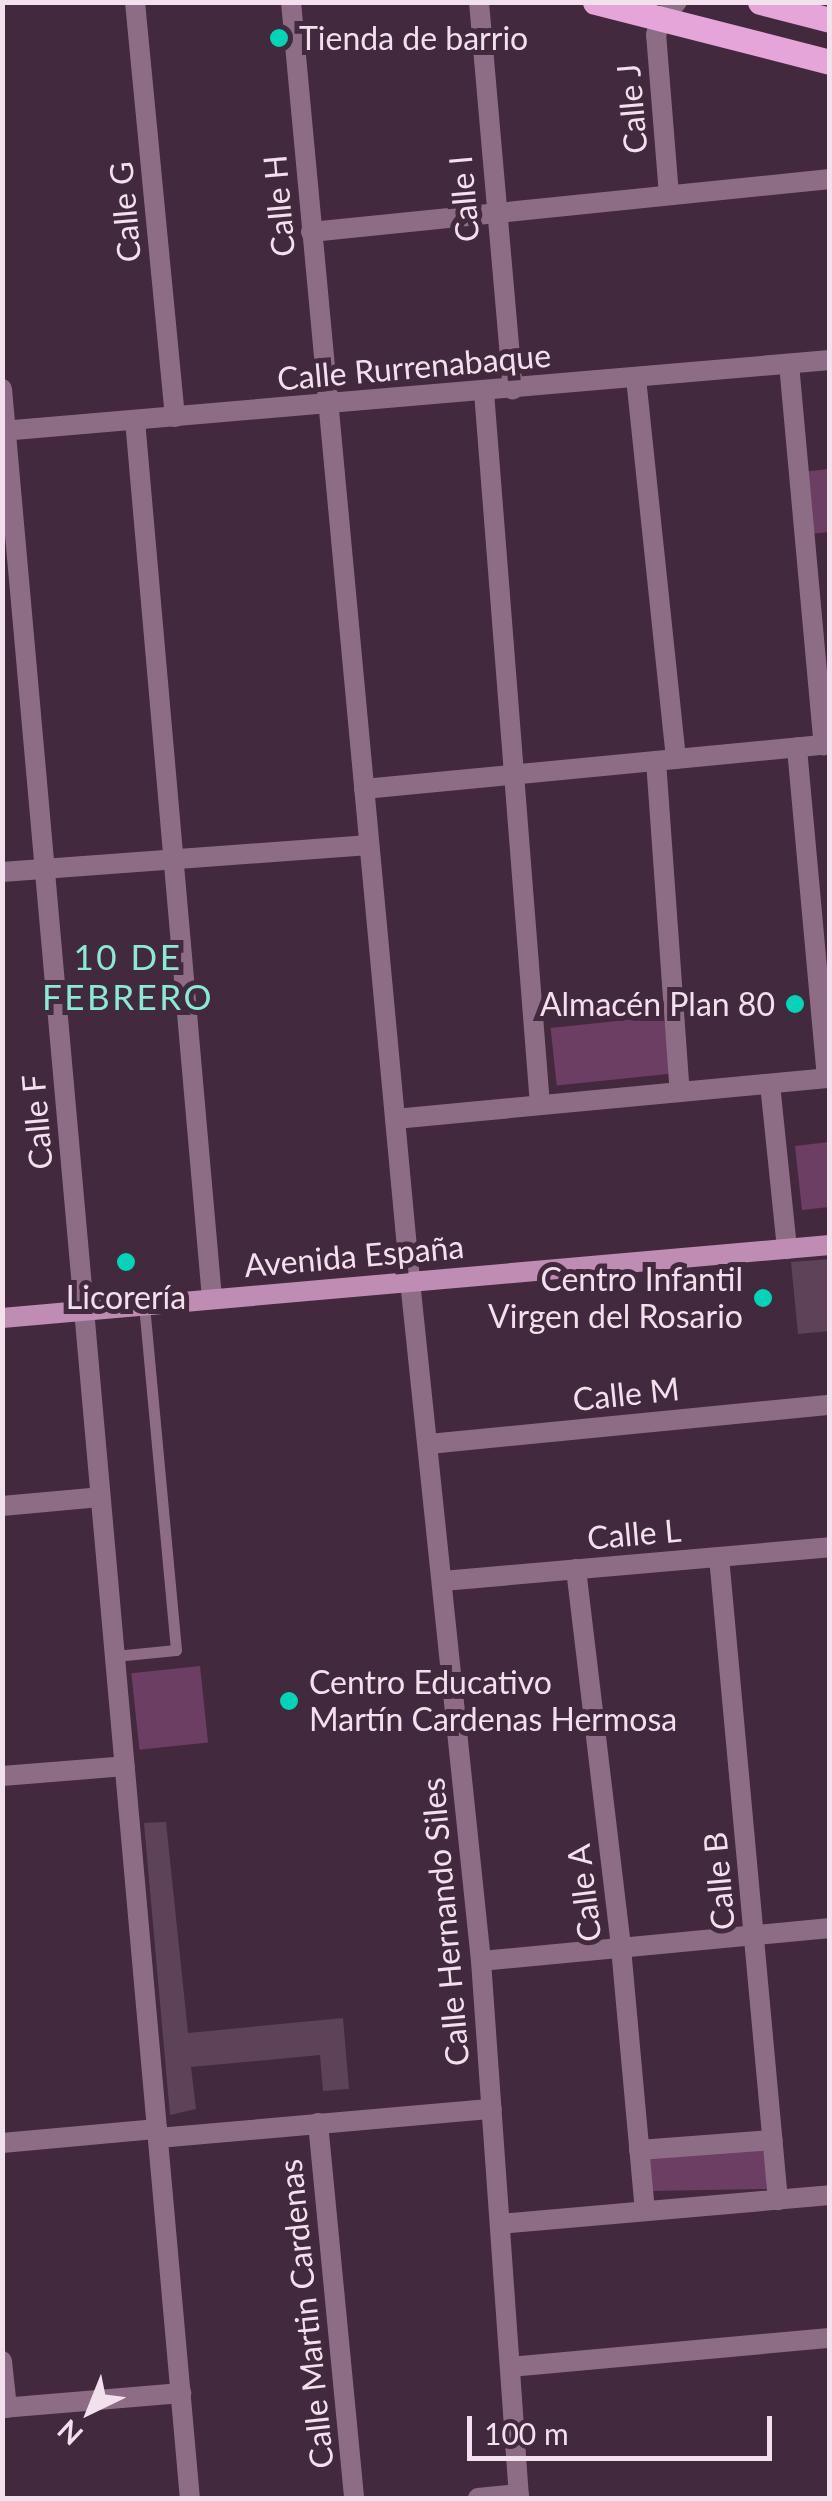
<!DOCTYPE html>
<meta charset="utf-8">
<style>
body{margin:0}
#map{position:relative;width:832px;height:2501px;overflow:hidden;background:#43293d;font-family:Lato,sans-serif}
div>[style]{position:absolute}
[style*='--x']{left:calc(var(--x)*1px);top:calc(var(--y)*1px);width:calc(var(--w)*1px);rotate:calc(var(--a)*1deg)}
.green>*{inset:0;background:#6d3e64;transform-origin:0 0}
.building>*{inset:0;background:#5e4358}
.lane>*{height:11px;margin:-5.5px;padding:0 5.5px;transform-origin:5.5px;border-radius:5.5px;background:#8d6d85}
.street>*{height:20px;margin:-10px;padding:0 10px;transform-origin:10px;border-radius:10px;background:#8d6d85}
.secondary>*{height:20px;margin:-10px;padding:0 10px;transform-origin:10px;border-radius:10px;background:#bf8db4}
.primary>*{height:25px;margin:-12.5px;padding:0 12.5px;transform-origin:12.5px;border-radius:12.5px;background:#e6a5d8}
.dots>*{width:28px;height:28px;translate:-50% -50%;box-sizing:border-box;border:5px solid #43293d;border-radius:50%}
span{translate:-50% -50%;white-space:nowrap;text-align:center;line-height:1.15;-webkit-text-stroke:10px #43293d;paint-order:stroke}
.poi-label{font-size:32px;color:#f2e1ed}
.left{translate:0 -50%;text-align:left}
.right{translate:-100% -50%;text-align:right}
.street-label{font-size:32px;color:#f2e1ed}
.neighbourhood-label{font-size:35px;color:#88ecd5;letter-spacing:2.5px}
.frame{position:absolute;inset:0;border:5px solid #f2e1ed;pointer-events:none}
.north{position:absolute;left:40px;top:2361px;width:100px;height:100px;-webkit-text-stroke:8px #43293d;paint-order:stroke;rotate:223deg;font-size:28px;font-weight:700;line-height:40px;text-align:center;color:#f2e1ed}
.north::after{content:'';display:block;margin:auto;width:35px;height:45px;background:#f2e1ed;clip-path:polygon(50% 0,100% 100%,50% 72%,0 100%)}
.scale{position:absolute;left:467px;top:2416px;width:305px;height:45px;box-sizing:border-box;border:5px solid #f2e1ed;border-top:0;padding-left:12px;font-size:30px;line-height:35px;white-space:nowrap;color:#f2e1ed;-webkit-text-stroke:8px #43293d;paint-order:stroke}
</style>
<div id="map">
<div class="green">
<div style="clip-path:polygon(829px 469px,829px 532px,798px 535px,792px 473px)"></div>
<div style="left:664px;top:1016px;width:58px;height:114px;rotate:84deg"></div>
<div style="clip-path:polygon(829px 1142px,829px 1207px,802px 1210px,795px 1146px)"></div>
<div style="left:200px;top:1666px;width:77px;height:69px;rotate:84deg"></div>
<div style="left:767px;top:2148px;width:41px;height:119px;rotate:89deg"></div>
</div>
<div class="building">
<div style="clip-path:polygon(830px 1259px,830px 1331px,798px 1334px,791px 1262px)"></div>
<div style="clip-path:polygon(166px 1822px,188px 2033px,343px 2018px,349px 2089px,323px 2091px,320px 2055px,191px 2067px,196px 2109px,170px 2115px,144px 1823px)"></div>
</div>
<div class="lane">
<div style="--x:115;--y:1656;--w:61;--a:-5.6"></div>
<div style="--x:176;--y:1650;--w:346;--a:-95.3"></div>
</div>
<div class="street">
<div style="--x:135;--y:2;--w:417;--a:84.5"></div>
<div style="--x:291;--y:2;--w:1285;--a:84.68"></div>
<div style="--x:410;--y:1281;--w:684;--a:84.04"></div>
<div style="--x:481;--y:1961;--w:538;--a:85.95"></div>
<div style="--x:479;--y:2;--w:389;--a:85"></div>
<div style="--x:669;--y:195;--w:161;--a:-94.6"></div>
<div style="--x:656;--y:35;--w:17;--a:-73"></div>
<div style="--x:661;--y:19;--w:23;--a:-47"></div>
<div style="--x:311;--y:232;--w:522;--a:-5.83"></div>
<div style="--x:789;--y:364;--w:383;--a:84.8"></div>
<div style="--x:636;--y:378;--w:383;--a:84"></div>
<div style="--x:2;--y:389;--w:2117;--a:84.91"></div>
<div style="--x:484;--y:392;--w:715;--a:85.51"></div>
<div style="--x:135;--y:420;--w:881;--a:84.99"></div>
<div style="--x:2;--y:431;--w:831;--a:-4.9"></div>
<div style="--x:656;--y:761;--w:332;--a:85.9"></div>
<div style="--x:364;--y:789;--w:468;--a:-5.5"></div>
<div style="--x:2;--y:872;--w:368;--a:-4.2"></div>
<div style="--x:770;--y:1084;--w:166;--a:84.1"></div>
<div style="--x:395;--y:1119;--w:434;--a:-5.4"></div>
<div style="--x:827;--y:1078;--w:332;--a:-95.2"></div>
<div style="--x:429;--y:1444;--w:403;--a:-5.6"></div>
<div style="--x:2;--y:1506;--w:98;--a:-5.2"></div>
<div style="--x:719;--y:1557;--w:646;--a:84.76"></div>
<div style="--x:576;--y:1569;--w:382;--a:83.2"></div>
<div style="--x:621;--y:1948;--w:264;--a:84.8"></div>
<div style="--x:443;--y:1581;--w:388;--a:-5"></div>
<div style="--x:2;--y:1776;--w:123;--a:-4.6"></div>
<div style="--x:481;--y:1961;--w:351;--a:-5.4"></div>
<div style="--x:318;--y:2123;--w:377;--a:84.5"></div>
<div style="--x:158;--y:2138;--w:335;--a:-5"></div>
<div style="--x:2;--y:2143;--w:156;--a:-5.2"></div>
<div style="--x:639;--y:2150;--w:134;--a:-4.3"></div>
<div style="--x:500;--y:2224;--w:331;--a:-5"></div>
<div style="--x:2;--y:2361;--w:47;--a:83.9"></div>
<div style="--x:510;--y:2367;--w:321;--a:-5.2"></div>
<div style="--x:2;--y:2408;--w:180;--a:-4.8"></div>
<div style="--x:478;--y:2498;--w:41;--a:-5.6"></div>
</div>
<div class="secondary">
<div style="--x:2;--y:1318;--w:831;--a:-5.04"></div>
</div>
<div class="primary">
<div style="--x:595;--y:2;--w:243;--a:14.3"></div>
<div style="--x:760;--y:2;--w:72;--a:14.4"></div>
</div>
<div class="dots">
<div style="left:279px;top:38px;background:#00d5b7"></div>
<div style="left:795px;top:1004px;background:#00d5b7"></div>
<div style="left:126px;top:1262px;background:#00d5b7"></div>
<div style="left:763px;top:1298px;background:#00d5b7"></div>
<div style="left:289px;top:1701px;background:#00d5b7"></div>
</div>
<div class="poi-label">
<span class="left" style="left:299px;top:38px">Tienda de barrio</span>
<span class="right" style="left:775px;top:1004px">Almacén Plan 80</span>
<span class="right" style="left:743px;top:1298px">Centro Infantil<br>Virgen del Rosario</span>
<span style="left:126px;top:1297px">Licorería</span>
<span class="left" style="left:309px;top:1701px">Centro Educativo<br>Martín Cardenas Hermosa</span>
</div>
<div class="street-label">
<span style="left:632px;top:109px;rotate:-95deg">Calle J</span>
<span style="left:464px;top:199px;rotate:-95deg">Calle I</span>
<span style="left:279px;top:206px;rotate:-95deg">Calle H</span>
<span style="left:125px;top:212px;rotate:-95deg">Calle G</span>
<span style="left:414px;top:367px;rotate:-5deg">Calle Rurrenabaque</span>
<span style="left:37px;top:1122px;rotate:-95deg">Calle F</span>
<span style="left:354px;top:1256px;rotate:-5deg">Avenida España</span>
<span style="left:626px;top:1394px;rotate:-6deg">Calle M</span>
<span style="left:634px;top:1534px;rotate:-5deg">Calle L</span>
<span style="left:719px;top:1881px;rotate:-95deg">Calle B</span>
<span style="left:584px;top:1893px;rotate:-97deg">Calle A</span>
<span style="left:445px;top:1922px;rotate:-95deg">Calle Hernando Siles</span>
<span style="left:306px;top:2314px;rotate:-96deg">Calle Martin Cardenas</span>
</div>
<div class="neighbourhood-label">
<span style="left:128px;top:976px">10 DE<br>FEBRERO</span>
</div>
<div class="frame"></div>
<div class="north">N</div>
<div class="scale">100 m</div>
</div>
